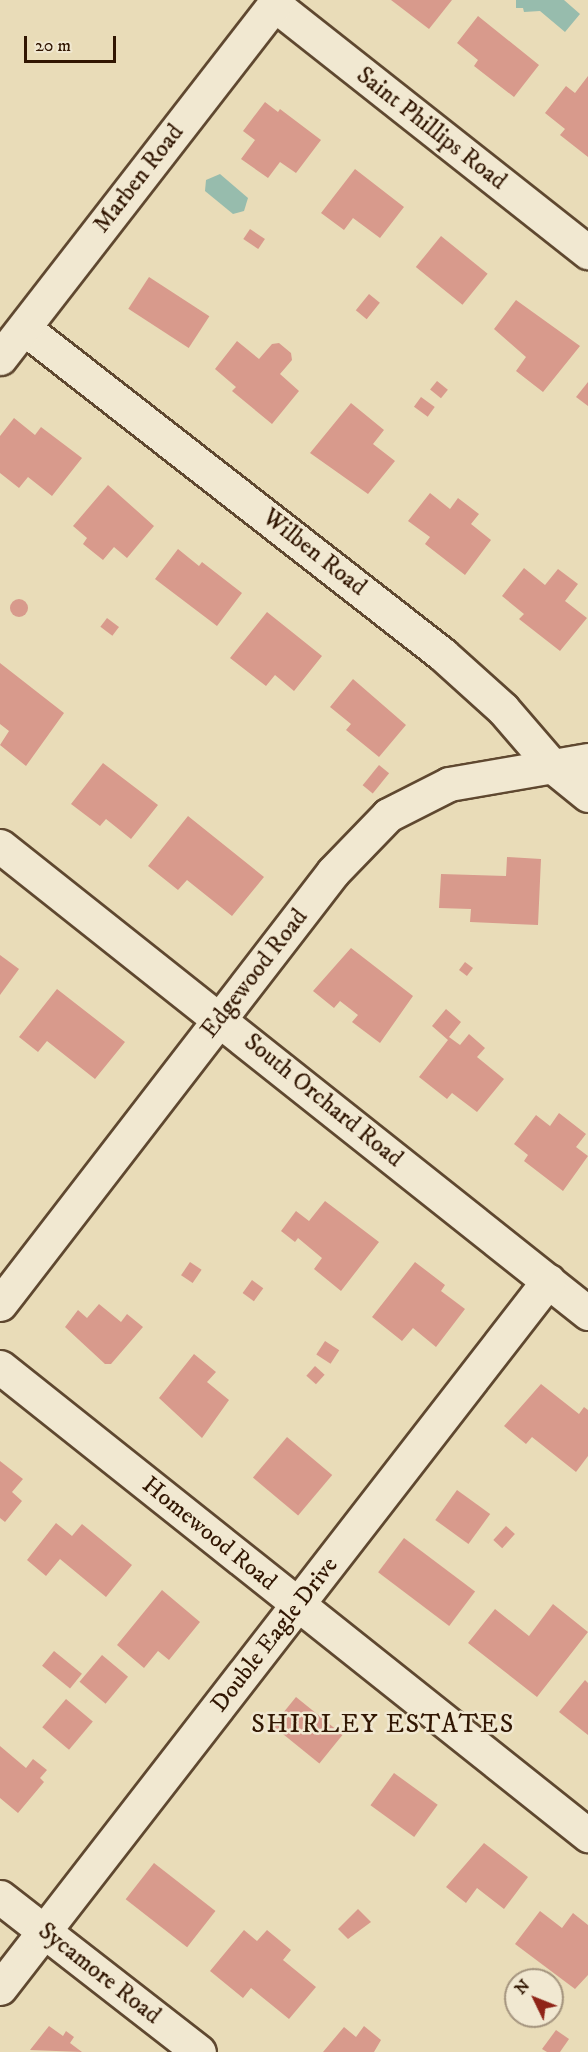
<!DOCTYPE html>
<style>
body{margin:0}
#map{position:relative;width:588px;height:2052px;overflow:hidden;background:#e9dcb8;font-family:"IM FELL DW Pica",serif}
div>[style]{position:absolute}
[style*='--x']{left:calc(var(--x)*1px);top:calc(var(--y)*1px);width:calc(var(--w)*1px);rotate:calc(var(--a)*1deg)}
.water>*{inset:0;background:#97bcad}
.building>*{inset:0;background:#d89a8c;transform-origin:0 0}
.round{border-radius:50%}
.roads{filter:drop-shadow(2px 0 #5f4830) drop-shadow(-2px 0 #5f4830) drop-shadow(0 2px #5f4830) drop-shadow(0 -2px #5f4830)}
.minor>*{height:33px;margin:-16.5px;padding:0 16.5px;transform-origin:16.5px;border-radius:16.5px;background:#f1e8d1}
span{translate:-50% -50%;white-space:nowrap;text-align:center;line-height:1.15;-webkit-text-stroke:5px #f1e8d1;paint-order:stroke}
.street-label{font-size:24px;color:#311602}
.neighbourhood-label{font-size:26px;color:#311602;letter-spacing:1.5px}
.north{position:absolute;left:504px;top:1968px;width:60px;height:60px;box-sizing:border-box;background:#f1e8d1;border:2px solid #a4947e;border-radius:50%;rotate:313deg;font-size:16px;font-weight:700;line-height:24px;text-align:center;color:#311602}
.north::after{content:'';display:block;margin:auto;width:21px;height:27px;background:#8f2418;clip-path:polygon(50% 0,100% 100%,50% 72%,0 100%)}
.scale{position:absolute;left:24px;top:36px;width:92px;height:27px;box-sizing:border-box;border:3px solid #311602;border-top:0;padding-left:8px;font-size:18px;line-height:21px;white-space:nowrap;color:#311602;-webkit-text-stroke:4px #f1e8d1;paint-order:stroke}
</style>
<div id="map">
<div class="water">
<div style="clip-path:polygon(516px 0,564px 0,580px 14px,565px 32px,540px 11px,524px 12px,523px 8px,516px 8px)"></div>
<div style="clip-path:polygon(220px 174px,248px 198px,244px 211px,233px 214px,205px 191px,206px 180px)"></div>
</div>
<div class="building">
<div style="clip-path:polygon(391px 0,452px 0,429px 29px)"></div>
<div style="clip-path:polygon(478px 16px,539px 65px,514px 97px,474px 66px,478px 60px,457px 43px)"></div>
<div style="clip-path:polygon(588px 76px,588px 157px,560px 135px,565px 129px,545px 113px,566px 86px,575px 93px)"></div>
<div style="clip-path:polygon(265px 102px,278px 112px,280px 109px,321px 140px,296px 173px,280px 162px,268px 178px,241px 159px,255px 140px,243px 131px)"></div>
<div style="clip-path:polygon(355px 169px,404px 207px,380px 238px,353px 218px,344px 230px,321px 213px)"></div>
<div style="left:250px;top:229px;width:18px;height:12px;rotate:34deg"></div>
<div style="left:441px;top:236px;width:60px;height:40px;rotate:39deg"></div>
<div style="left:149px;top:277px;width:72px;height:38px;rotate:33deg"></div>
<div style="left:369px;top:294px;width:14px;height:21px;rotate:39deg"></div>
<div style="clip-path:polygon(516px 300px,580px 346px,543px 392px,516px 371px,526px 357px,494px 329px)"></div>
<div style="clip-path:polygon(237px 341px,259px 359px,272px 344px,279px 343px,291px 353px,292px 360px,280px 374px,299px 391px,272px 424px,232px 391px,236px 387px,215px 369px)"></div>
<div style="left:437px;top:381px;width:14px;height:11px;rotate:39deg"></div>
<div style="clip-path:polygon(588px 382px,588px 406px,576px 397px)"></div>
<div style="left:421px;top:397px;width:17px;height:12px;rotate:36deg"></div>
<div style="clip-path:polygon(351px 403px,384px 430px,373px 444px,395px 461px,368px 494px,310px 453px)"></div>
<div style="clip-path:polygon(14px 418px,35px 435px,41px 427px,82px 458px,52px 496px,28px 477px,19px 488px,0 473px,0 436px)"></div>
<div style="clip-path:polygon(108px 485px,154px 526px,127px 558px,114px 547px,103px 560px,83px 544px,87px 538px,73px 526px)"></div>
<div style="clip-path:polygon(430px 493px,450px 509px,458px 498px,479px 514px,471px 524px,491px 540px,465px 575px,425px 544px,430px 537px,408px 521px)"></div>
<div style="clip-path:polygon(178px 549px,199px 566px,202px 562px,242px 593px,217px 626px,155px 579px)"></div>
<div style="clip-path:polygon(524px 568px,545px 585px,558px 569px,578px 584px,565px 601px,587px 618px,560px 651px,519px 619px,524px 614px,502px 596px)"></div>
<div class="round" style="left:10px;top:599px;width:18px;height:18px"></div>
<div style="clip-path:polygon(267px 612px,322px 656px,294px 691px,275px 675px,266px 686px,230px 658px)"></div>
<div style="left:107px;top:618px;width:15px;height:11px;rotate:37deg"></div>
<div style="clip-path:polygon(0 663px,64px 713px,26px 766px,0 745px,9px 731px,0 724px)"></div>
<div style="clip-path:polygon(353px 679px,406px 725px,379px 757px,346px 730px,351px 724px,330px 707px)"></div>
<div style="clip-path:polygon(103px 763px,158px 805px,131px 839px,106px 819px,100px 826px,71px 804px)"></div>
<div style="left:379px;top:765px;width:13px;height:26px;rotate:39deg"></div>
<div style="clip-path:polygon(188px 816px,264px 877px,232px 916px,187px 880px,178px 890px,148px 866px)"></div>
<div style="clip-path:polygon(507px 857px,541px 859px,538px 925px,470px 922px,471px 909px,439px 908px,441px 874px,506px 876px)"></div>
<div style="clip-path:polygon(351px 948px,413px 996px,380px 1043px,352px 1022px,358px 1015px,340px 1001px,334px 1008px,313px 991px)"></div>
<div style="clip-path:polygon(0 955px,19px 969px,0 995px)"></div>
<div style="left:465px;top:962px;width:10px;height:10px;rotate:37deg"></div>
<div style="clip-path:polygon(57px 989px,125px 1042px,95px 1079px,47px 1041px,38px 1052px,19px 1037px)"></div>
<div style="clip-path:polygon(446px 1009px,461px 1022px,449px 1037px,460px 1045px,469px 1034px,485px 1048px,477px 1057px,504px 1079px,477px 1112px,452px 1093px,447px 1099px,419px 1077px,448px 1040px,432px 1026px)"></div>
<div style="clip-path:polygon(559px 1113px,586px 1134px,576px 1147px,588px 1156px,563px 1191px,524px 1161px,528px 1155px,514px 1144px,536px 1115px,550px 1126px)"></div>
<div style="clip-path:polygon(325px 1201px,379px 1242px,341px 1291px,314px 1269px,322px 1258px,298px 1238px,295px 1242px,281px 1231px,296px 1211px,309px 1221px)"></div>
<div style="left:190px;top:1262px;width:14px;height:16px;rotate:34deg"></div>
<div style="clip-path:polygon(415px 1262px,445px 1285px,441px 1291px,465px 1309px,436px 1347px,413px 1328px,402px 1341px,372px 1317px)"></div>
<div style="left:252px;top:1280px;width:14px;height:16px;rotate:36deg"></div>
<div style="clip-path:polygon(99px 1304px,121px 1322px,127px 1314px,143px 1327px,111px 1364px,105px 1364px,65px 1327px,78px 1310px,87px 1318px)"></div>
<div style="left:325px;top:1341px;width:17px;height:16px;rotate:33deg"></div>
<div style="clip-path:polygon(194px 1354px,216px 1372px,207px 1382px,229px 1400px,202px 1438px,159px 1398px)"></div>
<div style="left:315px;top:1366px;width:13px;height:13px;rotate:42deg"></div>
<div style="clip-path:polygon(541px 1384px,579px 1414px,584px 1407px,588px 1410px,588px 1456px,576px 1472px,532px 1437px,526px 1444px,504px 1426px)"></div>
<div style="left:287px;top:1437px;width:59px;height:53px;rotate:40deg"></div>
<div style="clip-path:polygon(0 1461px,23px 1479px,12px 1492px,22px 1501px,5px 1522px,0 1518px)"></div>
<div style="left:457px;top:1490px;width:41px;height:37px;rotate:36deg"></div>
<div style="clip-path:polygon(56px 1523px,72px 1536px,82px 1524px,132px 1565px,106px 1597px,60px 1559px,46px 1576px,27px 1560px)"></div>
<div style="left:506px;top:1526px;width:12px;height:19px;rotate:42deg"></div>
<div style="left:404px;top:1538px;width:89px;height:43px;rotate:37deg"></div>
<div style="clip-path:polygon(162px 1590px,200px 1622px,169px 1660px,158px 1651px,144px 1668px,117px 1645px)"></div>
<div style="clip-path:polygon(553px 1604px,588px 1632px,537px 1697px,468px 1643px,495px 1609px,529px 1636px)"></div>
<div style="left:54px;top:1651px;width:36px;height:19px;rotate:39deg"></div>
<div style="left:102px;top:1655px;width:34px;height:35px;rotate:40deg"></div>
<div style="clip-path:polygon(585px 1680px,588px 1683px,588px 1735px,559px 1712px)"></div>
<div style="left:296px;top:1697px;width:60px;height:37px;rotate:39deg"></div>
<div style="left:66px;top:1699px;width:35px;height:37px;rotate:40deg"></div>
<div style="clip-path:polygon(0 1746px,26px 1768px,33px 1759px,47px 1770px,40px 1778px,44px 1782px,18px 1813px,0 1798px)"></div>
<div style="left:394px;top:1773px;width:54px;height:40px;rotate:36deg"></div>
<div style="clip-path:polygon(484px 1843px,528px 1877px,504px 1909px,477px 1888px,466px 1903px,446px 1887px)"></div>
<div style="left:154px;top:1863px;width:78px;height:46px;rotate:38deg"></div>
<div style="clip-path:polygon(358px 1909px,371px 1922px,348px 1939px,338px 1929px)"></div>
<div style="clip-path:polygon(540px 1911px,562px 1928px,573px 1913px,588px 1925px,588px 1975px,575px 1989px,515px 1944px)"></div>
<div style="clip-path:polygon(244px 1930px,257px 1941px,267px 1930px,291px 1950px,283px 1960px,316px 1987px,289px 2019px,251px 1988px,243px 1998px,210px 1971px)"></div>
<div style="clip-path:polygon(49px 2026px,63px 2036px,66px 2031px,74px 2037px,70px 2043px,82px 2052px,30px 2050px)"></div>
<div style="clip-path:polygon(364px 2026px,381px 2040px,374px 2052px,323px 2052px,344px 2027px,356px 2037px)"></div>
<div style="clip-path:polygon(556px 2030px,569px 2039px,560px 2052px,547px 2052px,542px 2049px)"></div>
</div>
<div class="roads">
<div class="minor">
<div style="--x:275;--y:5;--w:399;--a:38.3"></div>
<div style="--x:24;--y:328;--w:530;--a:37.95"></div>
<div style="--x:442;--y:654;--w:82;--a:42"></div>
<div style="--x:503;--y:709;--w:75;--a:49.3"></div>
<div style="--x:552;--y:766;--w:46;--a:38.9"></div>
<div style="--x:0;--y:358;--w:453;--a:-52.2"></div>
<div style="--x:0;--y:846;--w:751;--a:38.46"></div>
<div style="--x:0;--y:1304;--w:545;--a:-52.37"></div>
<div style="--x:333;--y:872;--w:79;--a:-46"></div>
<div style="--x:388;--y:815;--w:68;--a:-26.9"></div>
<div style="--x:449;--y:784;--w:141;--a:-9.8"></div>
<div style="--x:0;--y:1367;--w:752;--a:38.52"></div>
<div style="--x:0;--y:1897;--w:252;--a:37.9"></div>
<div style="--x:0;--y:1988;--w:895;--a:-52.22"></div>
</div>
</div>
<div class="street-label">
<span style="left:431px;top:129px;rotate:38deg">Saint Phillips Road</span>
<span style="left:139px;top:179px;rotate:-52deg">Marben Road</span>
<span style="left:314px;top:553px;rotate:38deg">Wilben Road</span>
<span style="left:255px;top:974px;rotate:-52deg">Edgewood Road</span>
<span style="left:323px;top:1101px;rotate:39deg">South Orchard Road</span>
<span style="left:209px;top:1534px;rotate:39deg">Homewood Road</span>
<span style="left:275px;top:1635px;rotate:-52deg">Double Eagle Drive</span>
<span style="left:99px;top:1974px;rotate:38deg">Sycamore Road</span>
</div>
<div class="neighbourhood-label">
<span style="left:383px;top:1725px">SHIRLEY ESTATES</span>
</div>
<div class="north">N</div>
<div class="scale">20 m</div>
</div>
